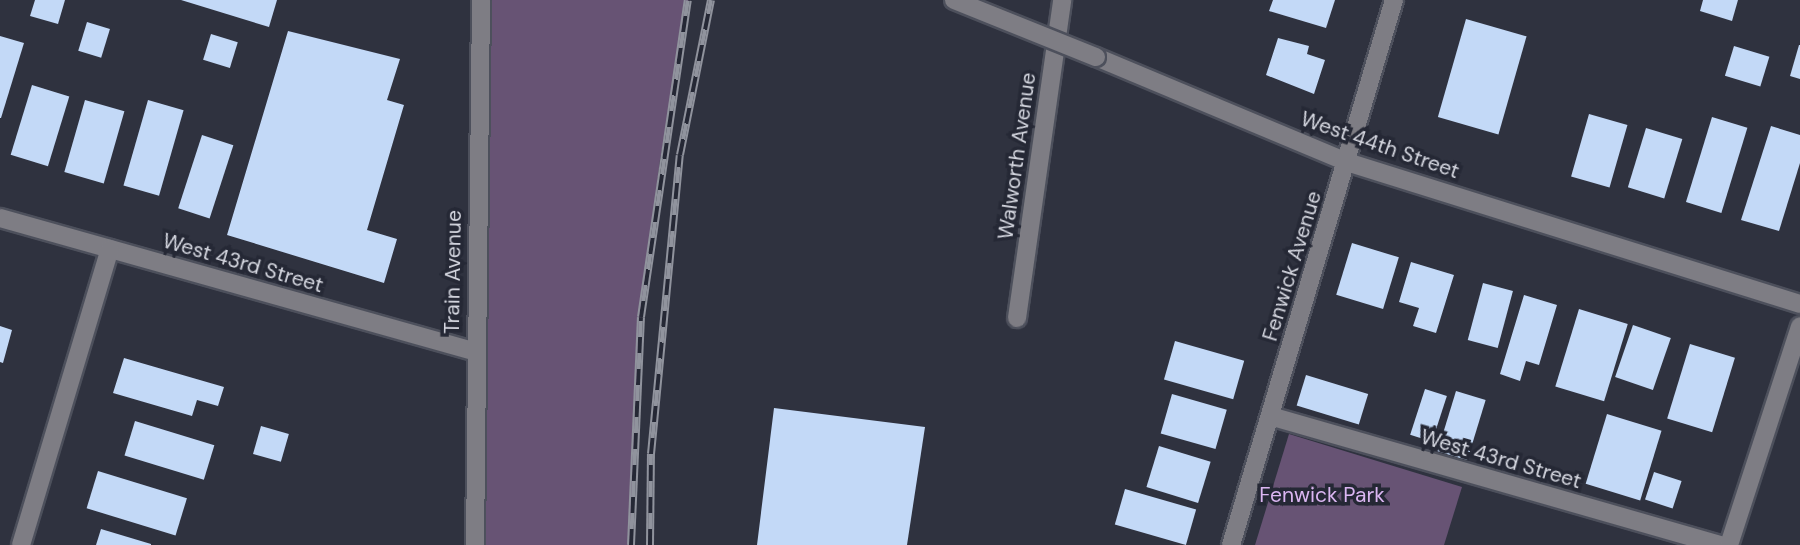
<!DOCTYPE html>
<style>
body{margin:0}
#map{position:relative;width:1800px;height:545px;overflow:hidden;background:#2f323f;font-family:"DM Sans",sans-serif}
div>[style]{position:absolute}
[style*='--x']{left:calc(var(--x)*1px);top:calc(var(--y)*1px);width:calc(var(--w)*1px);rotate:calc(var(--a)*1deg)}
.green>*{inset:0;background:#675374}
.building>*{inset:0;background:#c3d9f7;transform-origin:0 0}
.roads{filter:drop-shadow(2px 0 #4d505c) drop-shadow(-2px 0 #4d505c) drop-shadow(0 2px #4d505c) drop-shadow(0 -2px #4d505c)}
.minor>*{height:18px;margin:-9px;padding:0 9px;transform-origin:9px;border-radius:9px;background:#7e7d84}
.rail>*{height:8px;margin-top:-4px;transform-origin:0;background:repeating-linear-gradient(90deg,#252835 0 16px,#90939d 0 32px);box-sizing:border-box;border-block:2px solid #90939d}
.bridges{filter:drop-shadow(2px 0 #4d505c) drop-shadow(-2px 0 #4d505c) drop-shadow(0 2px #4d505c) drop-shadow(0 -2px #4d505c)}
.minor-bridge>*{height:18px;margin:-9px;padding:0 9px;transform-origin:9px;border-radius:9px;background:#7e7d84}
span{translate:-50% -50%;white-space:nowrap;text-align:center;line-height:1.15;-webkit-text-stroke:7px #252835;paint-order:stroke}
.street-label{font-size:21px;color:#d5d7e0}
.park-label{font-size:21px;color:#dbb6f2}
</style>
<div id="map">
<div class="green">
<div style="clip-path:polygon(481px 0,689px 0,660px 160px,641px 317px,631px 545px,475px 545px)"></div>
<div style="clip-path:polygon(1289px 434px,1462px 487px,1444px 545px,1255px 545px)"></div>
</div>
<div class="building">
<div style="clip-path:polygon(35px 0,65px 0,58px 24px,30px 16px)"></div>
<div style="clip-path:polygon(181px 0,277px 0,269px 27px)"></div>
<div style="clip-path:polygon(1273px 0,1335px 0,1326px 28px,1269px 11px)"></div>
<div style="clip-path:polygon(1703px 0,1738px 0,1732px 21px,1700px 11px)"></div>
<div style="left:1466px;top:19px;width:63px;height:102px;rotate:16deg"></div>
<div style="left:87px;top:22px;width:24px;height:30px;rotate:17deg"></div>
<div style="clip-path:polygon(288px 31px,400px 59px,387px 100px,404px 105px,367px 230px,397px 239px,384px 283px,227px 235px)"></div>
<div style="left:211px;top:34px;width:28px;height:27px;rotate:17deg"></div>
<div style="clip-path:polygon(0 36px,24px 43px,1px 118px,0 118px)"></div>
<div style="clip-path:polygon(1278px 38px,1309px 46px,1307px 54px,1325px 60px,1314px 94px,1266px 75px)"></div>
<div style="clip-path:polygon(1799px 45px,1800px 45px,1800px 79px,1790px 76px)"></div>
<div style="left:1734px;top:46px;width:37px;height:31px;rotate:17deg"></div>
<div style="left:32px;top:85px;width:39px;height:73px;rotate:17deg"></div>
<div style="left:85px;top:100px;width:41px;height:75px;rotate:16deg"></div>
<div style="left:148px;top:100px;width:37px;height:89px;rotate:16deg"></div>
<div style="left:1589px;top:114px;width:40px;height:65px;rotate:16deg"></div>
<div style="left:1712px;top:117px;width:37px;height:89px;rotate:17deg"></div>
<div style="clip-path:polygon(1771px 126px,1800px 135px,1800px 163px,1779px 231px,1741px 220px)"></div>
<div style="left:1646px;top:128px;width:38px;height:62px;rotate:17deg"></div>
<div style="left:202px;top:135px;width:33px;height:77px;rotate:18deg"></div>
<div style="left:1352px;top:243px;width:49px;height:54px;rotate:17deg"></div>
<div style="clip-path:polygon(1411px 262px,1454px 275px,1436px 333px,1413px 326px,1419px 308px,1399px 302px)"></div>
<div style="left:1483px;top:283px;width:31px;height:59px;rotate:15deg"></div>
<div style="clip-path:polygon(1524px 295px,1557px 305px,1539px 365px,1526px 361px,1520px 381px,1500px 374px)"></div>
<div style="left:1579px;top:309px;width:51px;height:81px;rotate:17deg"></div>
<div style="left:1633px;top:325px;width:40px;height:55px;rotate:19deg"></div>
<div style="clip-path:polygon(0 326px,12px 330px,3px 363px,0 362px)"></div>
<div style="left:1175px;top:341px;width:72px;height:40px;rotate:16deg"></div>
<div style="left:1690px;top:344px;width:47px;height:78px;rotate:17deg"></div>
<div style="clip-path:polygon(124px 358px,224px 387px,218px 406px,197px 400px,192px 416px,113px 393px)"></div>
<div style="left:1306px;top:375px;width:65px;height:32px;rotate:17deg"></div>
<div style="left:1425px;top:389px;width:23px;height:48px;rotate:18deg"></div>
<div style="left:1456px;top:391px;width:31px;height:63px;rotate:17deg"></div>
<div style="left:1172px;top:394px;width:57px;height:41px;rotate:16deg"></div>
<div style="clip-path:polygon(774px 408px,925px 427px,907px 545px,757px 545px)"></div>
<div style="left:1607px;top:414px;width:57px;height:73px;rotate:17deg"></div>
<div style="left:135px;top:421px;width:83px;height:36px;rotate:17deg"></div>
<div style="left:261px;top:426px;width:29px;height:29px;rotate:16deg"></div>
<div style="left:1159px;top:446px;width:54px;height:43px;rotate:17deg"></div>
<div style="left:98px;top:471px;width:93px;height:39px;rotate:17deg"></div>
<div style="left:1654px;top:472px;width:29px;height:29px;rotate:18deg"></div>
<div style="left:1125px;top:489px;width:74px;height:37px;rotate:16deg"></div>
<div style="clip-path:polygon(101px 529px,151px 544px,151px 545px,96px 545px)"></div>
</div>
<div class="roads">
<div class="minor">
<div style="--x:1096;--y:57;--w:272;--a:22.7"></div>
<div style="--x:1347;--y:162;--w:475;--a:17.4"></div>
<div style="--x:0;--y:218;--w:492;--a:15.7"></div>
<div style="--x:1017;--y:318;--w:321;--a:-81.9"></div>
<div style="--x:1270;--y:416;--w:468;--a:16"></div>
<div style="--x:21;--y:545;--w:309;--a:-73.3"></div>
<div style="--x:475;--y:545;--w:545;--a:-89.37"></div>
<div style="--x:1231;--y:545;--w:569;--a:-73.35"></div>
<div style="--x:1729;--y:545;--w:230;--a:-72"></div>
</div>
</div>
<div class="rail">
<div style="--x:631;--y:545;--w:228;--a:-87.5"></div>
<div style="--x:641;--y:317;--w:320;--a:-81.6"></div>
<div style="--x:650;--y:545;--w:91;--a:-89.4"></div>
<div style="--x:651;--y:454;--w:300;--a:-84.5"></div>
<div style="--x:680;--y:155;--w:158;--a:-78.7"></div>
</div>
<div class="bridges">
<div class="minor-bridge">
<div style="--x:954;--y:0;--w:153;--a:21.9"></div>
</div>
</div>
<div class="street-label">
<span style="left:1380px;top:145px;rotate:19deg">West 44th Street</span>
<span style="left:1017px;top:156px;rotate:-82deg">Walworth Avenue</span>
<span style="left:243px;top:263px;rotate:16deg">West 43rd Street</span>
<span style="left:1292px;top:266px;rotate:-73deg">Fenwick Avenue</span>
<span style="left:453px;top:272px;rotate:-89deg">Train Avenue</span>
<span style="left:1501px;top:459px;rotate:16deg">West 43rd Street</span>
</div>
<div class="park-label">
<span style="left:1322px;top:495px">Fenwick Park</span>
</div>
</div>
